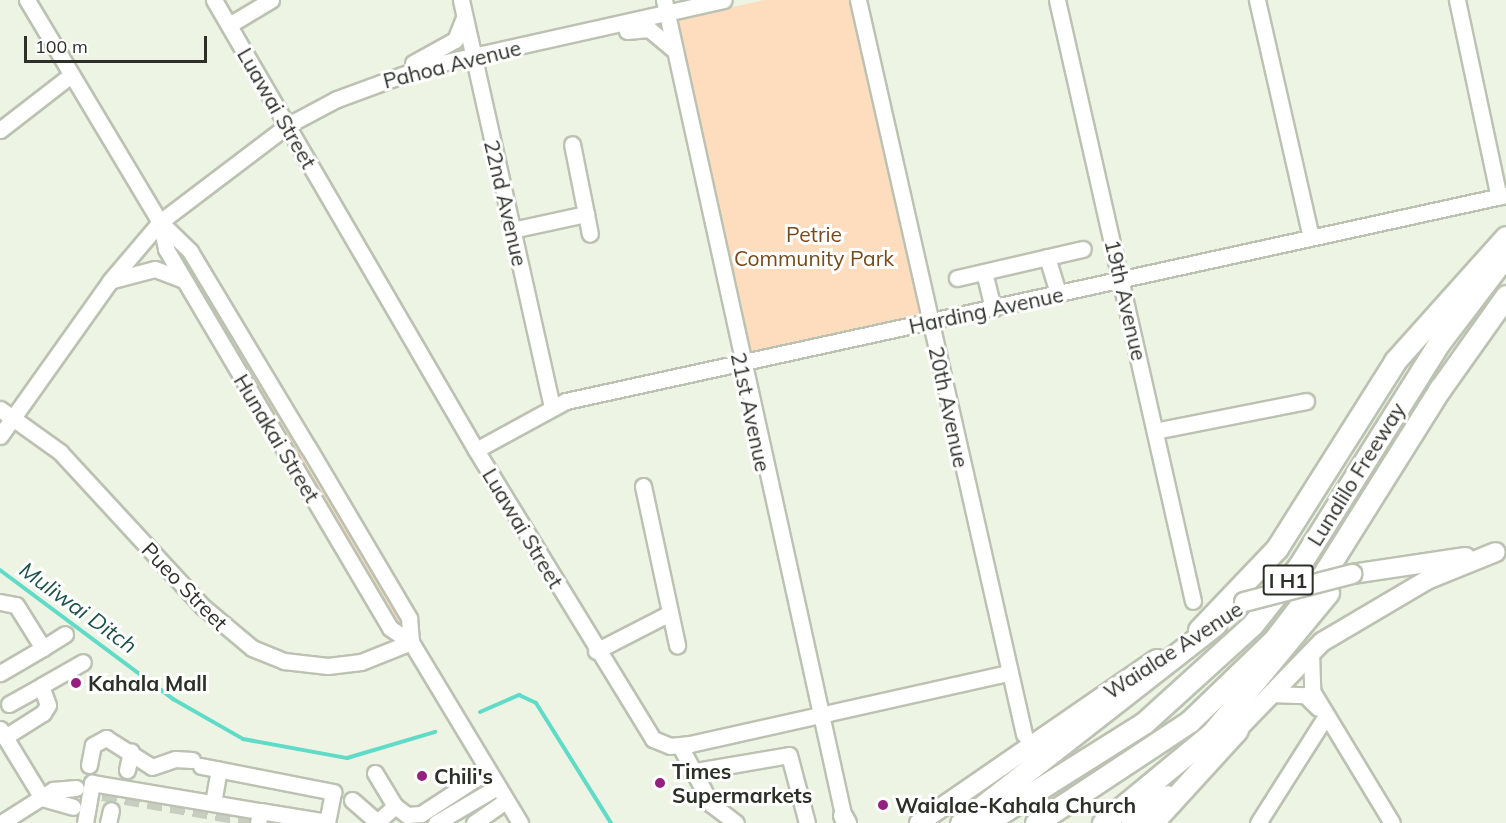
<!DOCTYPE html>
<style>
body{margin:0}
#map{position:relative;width:1506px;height:823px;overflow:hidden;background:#eef4e4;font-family:Mulish,sans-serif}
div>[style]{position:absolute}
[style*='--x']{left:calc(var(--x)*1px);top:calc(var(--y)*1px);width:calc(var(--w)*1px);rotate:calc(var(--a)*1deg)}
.green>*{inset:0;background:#fedcbe}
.stream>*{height:4px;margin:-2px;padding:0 2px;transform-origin:2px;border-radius:2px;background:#60dbc8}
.minor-tunnel>*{height:15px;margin-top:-7.5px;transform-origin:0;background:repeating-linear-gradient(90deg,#c7cdbf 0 15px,transparent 0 23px)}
.roads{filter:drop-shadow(2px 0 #bcc2b2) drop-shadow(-2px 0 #bcc2b2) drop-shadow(0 2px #bcc2b2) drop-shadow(0 -2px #bcc2b2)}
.minor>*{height:15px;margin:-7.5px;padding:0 7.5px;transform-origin:7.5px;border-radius:7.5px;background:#fff}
.major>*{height:18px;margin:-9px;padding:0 9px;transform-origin:9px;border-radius:9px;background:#fff}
.highway>*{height:21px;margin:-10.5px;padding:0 10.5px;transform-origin:10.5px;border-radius:10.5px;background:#fff}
.bridges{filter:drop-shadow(2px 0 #bcc2b2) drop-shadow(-2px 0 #bcc2b2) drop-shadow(0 2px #bcc2b2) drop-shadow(0 -2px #bcc2b2)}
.major-bridge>*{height:18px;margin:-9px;padding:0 9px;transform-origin:9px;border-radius:9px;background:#fff}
.dots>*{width:16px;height:16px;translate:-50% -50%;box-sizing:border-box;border:3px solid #fff;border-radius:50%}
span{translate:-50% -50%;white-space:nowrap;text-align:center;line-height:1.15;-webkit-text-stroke:6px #fff;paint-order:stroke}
.shield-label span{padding:2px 4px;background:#fff;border:2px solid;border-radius:4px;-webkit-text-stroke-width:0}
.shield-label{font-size:20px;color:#2d3029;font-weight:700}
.street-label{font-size:21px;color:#2d3029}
.park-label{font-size:21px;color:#764a1a}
.poi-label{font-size:21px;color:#2d3029;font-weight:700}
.left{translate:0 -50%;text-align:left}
.water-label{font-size:22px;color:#1d524a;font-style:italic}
.scale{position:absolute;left:24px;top:36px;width:183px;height:27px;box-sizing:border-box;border:3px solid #2d3029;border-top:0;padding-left:8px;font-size:18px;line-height:21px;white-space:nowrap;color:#2d3029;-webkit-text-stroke:4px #fff;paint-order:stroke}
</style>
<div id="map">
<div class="green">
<div style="clip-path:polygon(764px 0,851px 0,923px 317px,744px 356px,675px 20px)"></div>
<div style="clip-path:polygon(227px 343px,243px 353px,401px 620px,398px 628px)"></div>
</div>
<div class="stream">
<div style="--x:0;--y:570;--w:216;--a:36.7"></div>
<div style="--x:173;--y:699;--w:81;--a:29.7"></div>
<div style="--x:243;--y:739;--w:106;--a:10.4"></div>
<div style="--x:347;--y:758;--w:92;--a:-16.5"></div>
<div style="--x:480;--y:712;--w:43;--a:-23.6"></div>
<div style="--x:519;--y:695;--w:19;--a:25"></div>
<div style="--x:536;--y:703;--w:142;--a:58"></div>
</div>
<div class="minor-tunnel">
<div style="--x:80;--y:789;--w:198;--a:9.9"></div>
</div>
<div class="roads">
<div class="minor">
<div style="--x:27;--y:0;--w:259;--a:59.1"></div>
<div style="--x:160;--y:222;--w:42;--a:44"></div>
<div style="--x:190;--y:251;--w:229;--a:59"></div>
<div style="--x:308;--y:447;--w:199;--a:59.4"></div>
<div style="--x:409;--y:618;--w:24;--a:85"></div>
<div style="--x:214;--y:0;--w:521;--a:59.79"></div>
<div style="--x:476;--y:450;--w:339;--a:58.5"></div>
<div style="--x:653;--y:739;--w:18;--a:22"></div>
<div style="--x:670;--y:746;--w:20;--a:-6"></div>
<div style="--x:690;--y:744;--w:325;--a:-12.6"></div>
<div style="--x:461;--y:0;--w:416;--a:77.4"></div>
<div style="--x:664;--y:0;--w:843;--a:77.6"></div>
<div style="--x:858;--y:0;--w:753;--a:77.26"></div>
<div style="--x:1057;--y:0;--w:616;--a:77.25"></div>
<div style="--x:1257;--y:0;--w:243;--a:77.2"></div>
<div style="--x:1457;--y:0;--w:201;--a:78"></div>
<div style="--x:229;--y:25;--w:49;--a:-30.8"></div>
<div style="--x:627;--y:31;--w:22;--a:-5"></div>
<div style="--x:649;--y:29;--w:34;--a:40"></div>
<div style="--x:413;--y:63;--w:48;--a:-28.7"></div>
<div style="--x:455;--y:40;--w:24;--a:-68"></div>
<div style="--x:0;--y:130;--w:90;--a:-37.8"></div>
<div style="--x:586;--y:214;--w:20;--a:79"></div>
<div style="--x:160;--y:222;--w:28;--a:77"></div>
<div style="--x:166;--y:249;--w:440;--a:59.4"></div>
<div style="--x:390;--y:628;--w:25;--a:34"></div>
<div style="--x:411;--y:642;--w:211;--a:58.9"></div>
<div style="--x:512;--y:230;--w:76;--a:-12.2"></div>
<div style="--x:586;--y:214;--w:71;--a:-101.3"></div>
<div style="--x:1047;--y:257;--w:39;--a:73"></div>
<div style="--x:984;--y:272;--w:38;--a:76"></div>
<div style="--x:957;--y:278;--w:129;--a:-13"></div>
<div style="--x:113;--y:280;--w:43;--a:-14.7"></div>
<div style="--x:155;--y:269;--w:30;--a:21"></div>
<div style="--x:0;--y:409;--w:74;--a:35.6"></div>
<div style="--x:60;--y:452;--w:209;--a:47.3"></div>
<div style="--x:202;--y:606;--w:65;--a:40"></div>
<div style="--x:252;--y:648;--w:35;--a:22"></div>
<div style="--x:284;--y:661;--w:44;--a:6.5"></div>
<div style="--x:328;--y:666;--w:33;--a:-7"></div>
<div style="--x:361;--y:662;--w:54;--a:-21.8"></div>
<div style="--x:1155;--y:431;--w:154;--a:-11.2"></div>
<div style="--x:0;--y:436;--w:190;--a:-54.6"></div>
<div style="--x:110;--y:281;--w:77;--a:-49.7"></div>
<div style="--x:160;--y:222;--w:161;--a:-37.2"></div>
<div style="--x:288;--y:125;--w:55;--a:-28"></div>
<div style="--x:337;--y:99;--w:93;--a:-20.2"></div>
<div style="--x:424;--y:67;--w:307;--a:-12.6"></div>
<div style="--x:476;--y:450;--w:102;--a:-28.6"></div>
<div style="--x:566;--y:401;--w:962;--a:-12.36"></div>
<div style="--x:643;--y:486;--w:163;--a:77.9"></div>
<div style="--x:0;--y:602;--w:16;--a:11"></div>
<div style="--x:16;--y:605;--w:51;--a:57.9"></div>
<div style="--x:43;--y:648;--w:50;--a:149.8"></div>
<div style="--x:43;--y:648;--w:26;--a:-32"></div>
<div style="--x:596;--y:651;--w:83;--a:-27.2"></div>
<div style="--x:1311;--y:653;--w:38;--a:88"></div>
<div style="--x:1312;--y:691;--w:154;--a:58.8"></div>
<div style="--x:1270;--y:694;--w:35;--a:2"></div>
<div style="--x:1305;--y:695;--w:18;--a:45"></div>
<div style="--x:9;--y:704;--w:37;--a:-29"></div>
<div style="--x:0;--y:729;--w:81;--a:58.7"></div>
<div style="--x:42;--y:798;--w:32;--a:16"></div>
<div style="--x:5;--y:737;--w:45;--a:-32.3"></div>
<div style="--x:43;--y:713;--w:9;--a:-58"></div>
<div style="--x:48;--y:705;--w:20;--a:-110"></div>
<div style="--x:41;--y:686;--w:48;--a:-29.7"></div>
<div style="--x:680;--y:746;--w:66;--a:61.9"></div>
<div style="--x:711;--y:804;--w:31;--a:37"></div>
<div style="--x:89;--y:765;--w:20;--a:-79"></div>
<div style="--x:93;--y:745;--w:15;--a:-28"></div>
<div style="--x:106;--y:738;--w:54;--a:32.2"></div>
<div style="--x:152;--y:767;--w:24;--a:-19"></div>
<div style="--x:175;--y:759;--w:17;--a:3"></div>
<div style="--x:201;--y:766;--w:135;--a:11.1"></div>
<div style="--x:333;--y:792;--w:31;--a:101"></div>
<div style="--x:327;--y:822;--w:68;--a:-170.7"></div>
<div style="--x:127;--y:770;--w:19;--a:-78"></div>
<div style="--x:690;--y:772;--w:100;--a:-9.7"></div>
<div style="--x:789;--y:755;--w:70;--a:75.2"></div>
<div style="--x:375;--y:773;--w:39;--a:59"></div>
<div style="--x:395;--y:806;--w:25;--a:138"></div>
<div style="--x:352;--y:800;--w:32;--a:41"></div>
<div style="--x:213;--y:803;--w:34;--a:-80"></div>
<div style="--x:395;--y:806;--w:15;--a:37"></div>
<div style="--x:407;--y:815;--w:14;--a:-4"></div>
<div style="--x:421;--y:814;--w:79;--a:-33.1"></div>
<div style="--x:1;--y:823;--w:62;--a:-32.4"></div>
<div style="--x:53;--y:790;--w:23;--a:-5"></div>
<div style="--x:85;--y:823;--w:41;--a:-80.1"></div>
<div style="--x:92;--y:783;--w:170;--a:9.5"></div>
<div style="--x:260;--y:811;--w:12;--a:99"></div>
<div style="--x:108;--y:823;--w:13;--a:-77"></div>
<div style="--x:436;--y:823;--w:71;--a:-30.5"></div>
<div style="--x:474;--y:823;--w:39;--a:-35"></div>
<div style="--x:1258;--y:823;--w:127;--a:-57.6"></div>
</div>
<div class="major">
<div style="--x:1352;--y:574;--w:115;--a:-8.5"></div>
<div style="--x:1228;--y:739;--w:135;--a:-45.9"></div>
<div style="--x:1322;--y:642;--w:122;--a:-30.6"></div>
<div style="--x:1427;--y:580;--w:74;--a:-22.1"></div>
<div style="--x:843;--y:816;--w:8;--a:60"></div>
<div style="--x:919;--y:823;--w:289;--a:-34.6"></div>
<div style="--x:1131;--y:823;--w:46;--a:-37.1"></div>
</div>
<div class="highway">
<div style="--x:1199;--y:630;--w:113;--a:-46.4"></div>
<div style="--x:1277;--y:548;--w:221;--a:-57.7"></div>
<div style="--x:1395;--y:361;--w:166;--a:-48.2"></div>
<div style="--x:961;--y:823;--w:323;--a:-38"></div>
<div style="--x:985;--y:823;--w:188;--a:-32.2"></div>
<div style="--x:1144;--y:723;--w:147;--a:-42.2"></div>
<div style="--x:1253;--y:624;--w:74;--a:-51.6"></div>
<div style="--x:1299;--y:566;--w:263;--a:-57.9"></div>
<div style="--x:1439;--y:343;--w:111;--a:-52.7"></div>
<div style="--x:1036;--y:823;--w:185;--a:-33.5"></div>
<div style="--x:1190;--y:721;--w:117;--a:-44"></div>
<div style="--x:1274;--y:640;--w:76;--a:-52.5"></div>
<div style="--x:1320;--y:580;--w:226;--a:-57.9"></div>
<div style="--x:1440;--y:389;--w:114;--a:-54.6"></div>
<div style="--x:1103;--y:823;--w:141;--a:-39.5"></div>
<div style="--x:1212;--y:733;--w:182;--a:-50.4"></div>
<div style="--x:1152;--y:823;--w:126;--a:-47.6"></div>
</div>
</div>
<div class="bridges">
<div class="major-bridge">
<div style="--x:1244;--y:602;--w:112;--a:-14.5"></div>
</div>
</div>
<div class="dots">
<div style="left:76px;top:683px;background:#942180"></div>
<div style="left:422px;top:776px;background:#942180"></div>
<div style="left:660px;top:783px;background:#942180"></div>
<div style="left:883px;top:805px;background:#942180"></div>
</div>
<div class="shield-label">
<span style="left:1288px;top:580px">I H1</span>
</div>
<div class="street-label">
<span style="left:452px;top:64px;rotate:-14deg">Pahoa Avenue</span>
<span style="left:277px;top:108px;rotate:60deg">Luawai Street</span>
<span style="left:506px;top:203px;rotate:77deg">22nd Avenue</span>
<span style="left:1126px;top:300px;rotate:77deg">19th Avenue</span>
<span style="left:986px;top:310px;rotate:-12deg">Harding Avenue</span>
<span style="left:949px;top:407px;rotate:78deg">20th Avenue</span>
<span style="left:751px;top:412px;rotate:78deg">21st Avenue</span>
<span style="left:277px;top:438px;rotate:59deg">Hunakai Street</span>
<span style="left:1356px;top:474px;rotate:-58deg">Lunalilo Freeway</span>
<span style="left:523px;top:528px;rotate:59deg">Luawai Street</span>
<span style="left:185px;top:586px;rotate:46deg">Pueo Street</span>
<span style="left:1173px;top:650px;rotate:-33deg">Waialae Avenue</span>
</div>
<div class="park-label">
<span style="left:814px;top:246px">Petrie<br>Community Park</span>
</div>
<div class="poi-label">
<span class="left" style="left:88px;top:683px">Kahala Mall</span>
<span class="left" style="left:672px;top:783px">Times<br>Supermarkets</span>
<span class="left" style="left:434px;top:776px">Chili's</span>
<span class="left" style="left:895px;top:805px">Waialae-Kahala Church</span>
</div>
<div class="water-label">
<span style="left:78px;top:608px;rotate:36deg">Muliwai Ditch</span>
</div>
<div class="scale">100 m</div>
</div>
